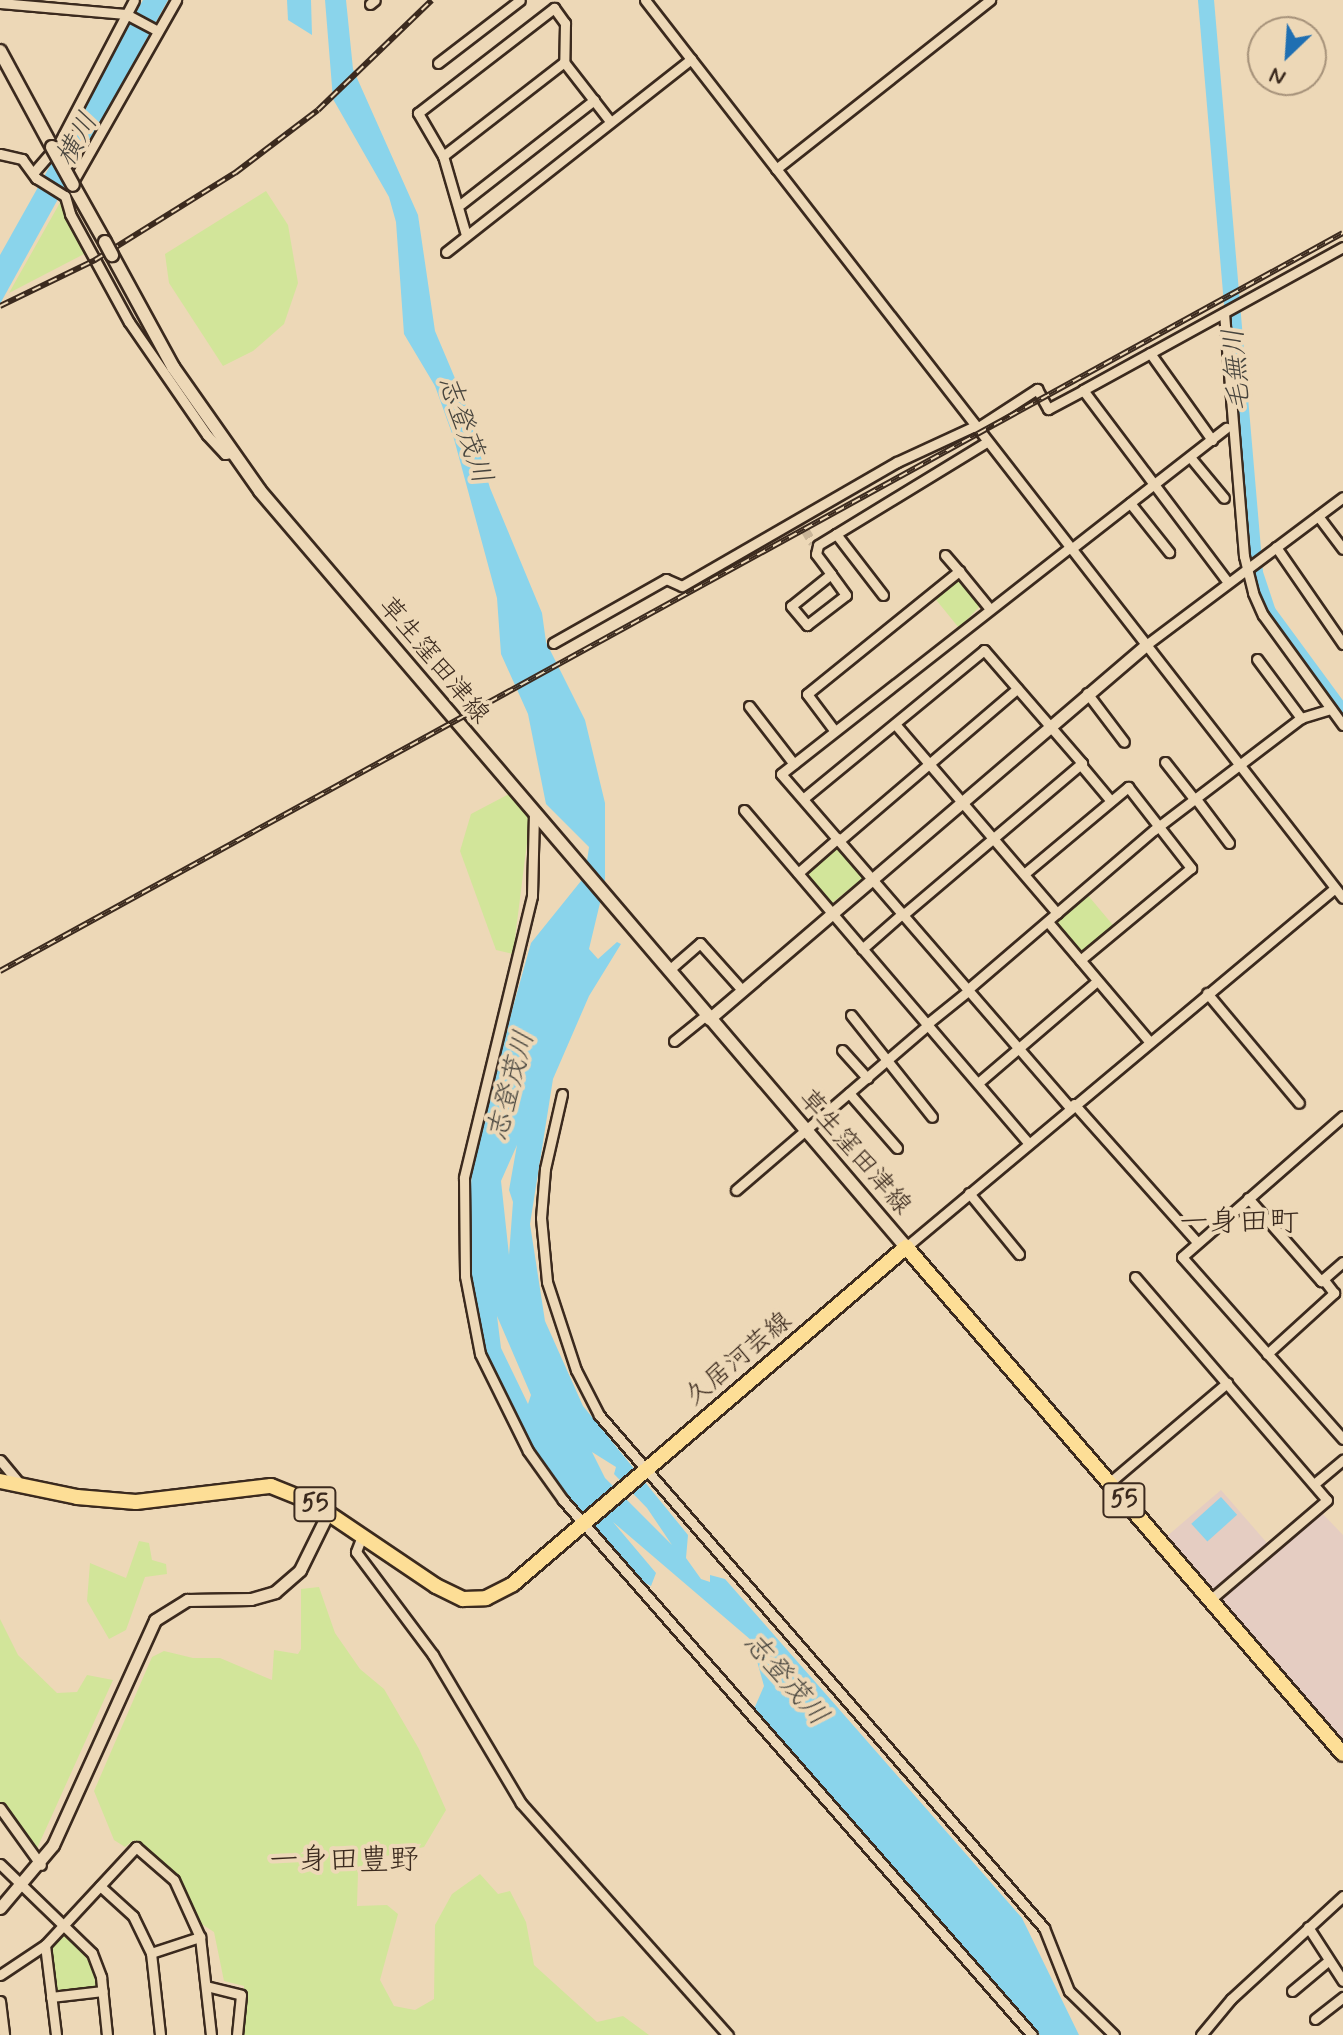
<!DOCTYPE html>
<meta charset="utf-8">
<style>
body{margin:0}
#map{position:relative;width:1343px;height:2035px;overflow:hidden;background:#edd8b7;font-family:Mynerve,"Klee One",sans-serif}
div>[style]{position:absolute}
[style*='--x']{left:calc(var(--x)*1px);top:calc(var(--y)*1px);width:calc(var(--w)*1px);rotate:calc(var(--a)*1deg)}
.built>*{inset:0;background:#e5cdc2}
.green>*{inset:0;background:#d2e59a;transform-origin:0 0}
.water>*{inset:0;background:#8ad4eb;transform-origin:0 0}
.river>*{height:16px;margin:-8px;padding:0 8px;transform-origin:8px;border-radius:8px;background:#8ad4eb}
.minor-tunnel>*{height:9px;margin-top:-4.5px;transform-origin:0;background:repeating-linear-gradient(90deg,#c9b598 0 9px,transparent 0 13.5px)}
.roads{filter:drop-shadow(2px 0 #3b2a1e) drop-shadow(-2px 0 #3b2a1e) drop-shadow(0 2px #3b2a1e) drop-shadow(0 -2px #3b2a1e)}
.minor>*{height:9px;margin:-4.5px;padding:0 4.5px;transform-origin:4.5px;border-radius:4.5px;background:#edd8b7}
.tertiary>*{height:11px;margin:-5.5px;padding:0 5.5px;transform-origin:5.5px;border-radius:5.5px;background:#edd8b7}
.secondary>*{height:12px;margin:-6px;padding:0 6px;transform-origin:6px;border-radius:6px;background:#edd8b7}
.primary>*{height:14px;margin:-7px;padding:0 7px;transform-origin:7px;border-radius:7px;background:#fdde96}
.rail>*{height:6px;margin-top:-3px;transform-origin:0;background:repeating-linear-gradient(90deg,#edd8b7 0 9px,#3b2a1e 0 18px);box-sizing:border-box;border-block:2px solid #3b2a1e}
.bridges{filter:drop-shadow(2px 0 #3b2a1e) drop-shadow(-2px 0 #3b2a1e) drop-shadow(0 2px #3b2a1e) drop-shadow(0 -2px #3b2a1e)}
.secondary-bridge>*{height:12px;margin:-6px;padding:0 6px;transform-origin:6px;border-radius:6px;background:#edd8b7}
span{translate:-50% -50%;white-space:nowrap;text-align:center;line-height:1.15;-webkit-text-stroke:8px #edd8b7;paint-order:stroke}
.shield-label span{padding:2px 6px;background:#edd8b7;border:2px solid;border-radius:6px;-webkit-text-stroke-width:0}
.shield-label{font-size:24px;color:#3b2a1e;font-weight:700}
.street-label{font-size:26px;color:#3b2a1e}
.water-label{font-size:28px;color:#47443d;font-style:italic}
.quarter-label{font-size:30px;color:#3b2a1e}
.north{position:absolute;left:1247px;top:16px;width:80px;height:80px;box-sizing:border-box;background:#edd8b7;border:2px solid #a6927a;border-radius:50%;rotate:205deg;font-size:22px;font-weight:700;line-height:32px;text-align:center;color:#3b2a1e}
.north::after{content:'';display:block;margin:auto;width:28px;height:36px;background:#1f6fb2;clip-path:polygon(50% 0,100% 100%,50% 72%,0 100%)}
</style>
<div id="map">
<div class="built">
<div style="clip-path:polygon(1221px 1490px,1274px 1551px,1320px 1511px,1343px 1535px,1343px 1742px,1166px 1537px)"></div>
</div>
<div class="green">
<div style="clip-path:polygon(266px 191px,288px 225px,298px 283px,284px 324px,253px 351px,223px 366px,169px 283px,165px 254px)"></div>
<div style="clip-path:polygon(62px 199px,86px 253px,9px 293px)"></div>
<div style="clip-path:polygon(953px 580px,961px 581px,981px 605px,959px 628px,933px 596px)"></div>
<div style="clip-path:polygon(509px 794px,530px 819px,513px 954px,496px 950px,460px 851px,471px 814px)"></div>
<div style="left:835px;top:844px;width:44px;height:42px;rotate:51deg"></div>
<div style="left:1086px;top:893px;width:45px;height:41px;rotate:50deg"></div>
<div style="clip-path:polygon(139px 1541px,149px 1543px,152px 1560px,166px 1564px,167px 1574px,145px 1577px,126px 1630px,109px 1639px,87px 1601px,90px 1563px,126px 1578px)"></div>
<div style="clip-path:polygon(319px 1587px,335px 1633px,360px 1669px,384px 1689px,419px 1749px,446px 1810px,424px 1847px,365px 1861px,358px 1872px,357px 1906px,387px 1905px,398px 1914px,380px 1980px,394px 2006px,415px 2010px,434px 1999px,435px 1925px,452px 1894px,480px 1874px,498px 1894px,510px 1891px,526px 1922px,534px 1965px,597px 2022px,623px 2016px,649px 2035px,243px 2035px,244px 1986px,224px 1981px,214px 1932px,197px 1921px,177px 1876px,165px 1865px,134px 1840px,125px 1847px,114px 1840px,94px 1791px,152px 1657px,164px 1651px,193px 1658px,220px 1658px,272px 1680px,274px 1650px,298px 1654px,301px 1649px,301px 1589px)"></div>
<div style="clip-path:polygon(0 1619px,18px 1655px,57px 1693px,77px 1692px,87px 1675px,113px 1680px,35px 1853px,0 1802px)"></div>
<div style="clip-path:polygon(66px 1932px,91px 1964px,97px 1989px,55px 1994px,49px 1946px)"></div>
</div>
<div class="water">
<div style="clip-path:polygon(143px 0,168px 0,0 304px,0 255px)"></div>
<div style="clip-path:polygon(287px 0,311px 0,312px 35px,288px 20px)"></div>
<div style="clip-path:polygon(evenodd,325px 0,346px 0,353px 69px,418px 215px,435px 331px,465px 402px,490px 488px,542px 613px,546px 642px,585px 720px,605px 803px,605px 882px,589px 949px,598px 959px,617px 942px,621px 944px,589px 996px,553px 1079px,530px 1224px,545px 1321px,583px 1406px,688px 1535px,686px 1558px,701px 1579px,710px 1582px,710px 1575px,725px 1579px,1022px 1918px,1079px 2035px,1040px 2035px,754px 1709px,764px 1686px,751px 1640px,613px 1522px,656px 1573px,651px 1586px,645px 1583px,565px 1493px,534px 1453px,503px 1397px,483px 1345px,467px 1259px,473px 1149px,531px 943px,585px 876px,589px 847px,546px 804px,528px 714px,501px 654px,497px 598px,454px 439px,435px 386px,404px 334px,396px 222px,389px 197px,333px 99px,325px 0,517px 1145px,509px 1190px,513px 1202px,509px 1255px,501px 1181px,517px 1145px,325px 0,497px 1316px,531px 1395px,528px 1404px,501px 1348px,497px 1316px,325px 0,592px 1452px,616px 1467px,614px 1474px,647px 1508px,672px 1545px,605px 1478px,592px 1452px)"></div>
<div style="left:1221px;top:1497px;width:24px;height:40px;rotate:48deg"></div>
</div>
<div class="river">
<div style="--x:1206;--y:0;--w:575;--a:85.11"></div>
<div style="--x:1255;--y:573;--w:41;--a:71.6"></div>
<div style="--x:1268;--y:612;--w:127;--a:53.7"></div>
</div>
<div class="minor-tunnel">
<div style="--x:798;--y:518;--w:29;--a:59"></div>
</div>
<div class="roads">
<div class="minor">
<div style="--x:645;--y:0;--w:1137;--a:52.14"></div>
<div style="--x:0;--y:3;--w:126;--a:5"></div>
<div style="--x:126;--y:14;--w:36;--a:28"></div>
<div style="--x:370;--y:4;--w:6;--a:-39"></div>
<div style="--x:438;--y:63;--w:103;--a:-37.5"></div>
<div style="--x:0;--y:154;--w:23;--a:13"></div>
<div style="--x:22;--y:159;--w:24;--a:54"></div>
<div style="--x:36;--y:178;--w:34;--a:32"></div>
<div style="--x:65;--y:196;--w:19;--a:74"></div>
<div style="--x:70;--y:214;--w:123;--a:61.4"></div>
<div style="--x:129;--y:322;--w:137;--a:55.4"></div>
<div style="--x:207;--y:435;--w:26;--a:47"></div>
<div style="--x:225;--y:454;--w:6;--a:-9"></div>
<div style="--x:443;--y:156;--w:153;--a:-37.8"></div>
<div style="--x:564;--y:62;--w:75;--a:52.1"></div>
<div style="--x:776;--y:169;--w:273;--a:-38.3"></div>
<div style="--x:34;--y:172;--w:38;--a:-49"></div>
<div style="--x:59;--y:143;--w:161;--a:-62.3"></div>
<div style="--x:71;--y:185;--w:213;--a:-60.4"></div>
<div style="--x:461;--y:204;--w:169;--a:-38"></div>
<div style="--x:466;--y:235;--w:82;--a:-106.2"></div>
<div style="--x:443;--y:156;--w:50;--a:-120.2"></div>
<div style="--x:418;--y:113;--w:172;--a:-37.7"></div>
<div style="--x:554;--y:8;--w:19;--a:54"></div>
<div style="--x:565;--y:23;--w:39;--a:91"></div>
<div style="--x:446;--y:252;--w:312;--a:-38.2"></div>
<div style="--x:1224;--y:313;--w:244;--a:85.3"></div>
<div style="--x:1244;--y:556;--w:38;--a:76"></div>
<div style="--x:1253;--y:593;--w:24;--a:66"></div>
<div style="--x:1263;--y:615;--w:136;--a:54"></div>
<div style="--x:1150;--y:353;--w:107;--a:54.5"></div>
<div style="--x:1083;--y:390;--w:297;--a:-28.8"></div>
<div style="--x:977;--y:428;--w:72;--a:-33"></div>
<div style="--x:1037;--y:389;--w:23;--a:61"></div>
<div style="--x:1048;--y:409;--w:40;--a:-28"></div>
<div style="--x:1083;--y:390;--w:239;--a:53"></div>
<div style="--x:1190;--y:457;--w:53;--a:50.3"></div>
<div style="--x:1130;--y:503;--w:63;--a:51.5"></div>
<div style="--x:1318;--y:516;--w:41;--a:52.9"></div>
<div style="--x:1276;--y:547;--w:118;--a:55.4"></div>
<div style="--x:1069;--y:548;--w:366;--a:141.9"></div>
<div style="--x:781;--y:774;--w:440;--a:49.1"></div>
<div style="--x:1071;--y:549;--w:197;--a:-38"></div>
<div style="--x:945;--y:555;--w:21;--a:49"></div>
<div style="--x:831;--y:574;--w:51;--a:141.3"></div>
<div style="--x:791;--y:606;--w:25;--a:50"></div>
<div style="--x:807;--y:625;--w:49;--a:-37.6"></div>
<div style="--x:846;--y:595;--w:26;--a:-126"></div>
<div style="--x:831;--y:574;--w:25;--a:-127"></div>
<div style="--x:816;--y:554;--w:9;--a:-77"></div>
<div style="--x:818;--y:545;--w:21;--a:-31"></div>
<div style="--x:883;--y:595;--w:77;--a:-127.6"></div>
<div style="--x:836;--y:534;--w:177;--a:-31.4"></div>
<div style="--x:553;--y:643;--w:130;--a:-29.5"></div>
<div style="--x:666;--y:579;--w:17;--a:24"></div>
<div style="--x:682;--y:586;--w:248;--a:-30"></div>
<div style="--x:897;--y:462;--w:86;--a:-24.8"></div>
<div style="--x:1146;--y:645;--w:246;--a:-36.9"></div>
<div style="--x:1257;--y:659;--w:74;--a:53.3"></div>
<div style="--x:1087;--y:693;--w:61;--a:52.9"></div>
<div style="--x:749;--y:706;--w:73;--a:52.2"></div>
<div style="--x:895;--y:724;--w:249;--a:49.4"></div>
<div style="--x:834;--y:730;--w:45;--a:-126.9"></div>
<div style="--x:807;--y:694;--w:196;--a:-39"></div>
<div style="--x:959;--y:571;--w:49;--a:50.8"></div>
<div style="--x:1165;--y:762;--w:48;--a:51.7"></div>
<div style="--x:1080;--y:764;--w:48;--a:50"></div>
<div style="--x:804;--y:798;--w:233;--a:-39.4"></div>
<div style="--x:984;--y:650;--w:150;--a:49.1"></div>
<div style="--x:1082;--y:763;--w:233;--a:139.7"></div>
<div style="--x:1196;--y:799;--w:55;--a:53.1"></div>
<div style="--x:744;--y:810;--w:438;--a:49.5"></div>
<div style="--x:534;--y:813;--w:83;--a:91.4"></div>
<div style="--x:532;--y:896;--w:290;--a:103.6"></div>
<div style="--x:464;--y:1178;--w:98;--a:89.4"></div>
<div style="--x:465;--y:1276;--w:79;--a:79.1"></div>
<div style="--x:480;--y:1354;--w:108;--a:63.7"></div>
<div style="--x:528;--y:1451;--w:60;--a:54.5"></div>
<div style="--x:563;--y:1500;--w:711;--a:48.76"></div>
<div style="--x:840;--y:840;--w:233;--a:-40.5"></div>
<div style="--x:798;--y:873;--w:53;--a:-41.2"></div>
<div style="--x:1024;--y:874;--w:136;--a:-39.9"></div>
<div style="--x:1128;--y:787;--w:103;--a:52.1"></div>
<div style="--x:1191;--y:868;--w:144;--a:140.3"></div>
<div style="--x:1048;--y:922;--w:156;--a:49.7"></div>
<div style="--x:862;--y:949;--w:55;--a:-41.3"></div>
<div style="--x:669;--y:970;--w:41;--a:-41.1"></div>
<div style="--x:700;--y:943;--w:64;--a:48.1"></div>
<div style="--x:967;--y:990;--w:246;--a:-40.6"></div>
<div style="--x:1154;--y:830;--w:185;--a:-37.3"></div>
<div style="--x:1301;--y:718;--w:31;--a:-17"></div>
<div style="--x:1207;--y:993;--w:143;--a:50.1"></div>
<div style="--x:851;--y:1015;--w:130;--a:51.5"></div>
<div style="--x:927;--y:1024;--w:53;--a:-38.8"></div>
<div style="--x:674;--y:1041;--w:41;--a:-39.1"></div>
<div style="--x:842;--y:1050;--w:38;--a:48"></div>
<div style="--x:978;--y:1083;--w:157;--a:-40.6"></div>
<div style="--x:849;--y:1093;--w:73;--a:48.9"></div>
<div style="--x:562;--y:1094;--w:77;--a:102.8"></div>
<div style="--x:545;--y:1169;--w:49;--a:94.7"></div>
<div style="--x:541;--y:1218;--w:64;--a:84.6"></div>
<div style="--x:547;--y:1282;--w:93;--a:71.8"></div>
<div style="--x:576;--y:1370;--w:51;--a:62.9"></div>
<div style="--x:599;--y:1415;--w:679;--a:49.06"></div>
<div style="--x:1044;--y:1928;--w:68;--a:68.4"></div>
<div style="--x:1069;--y:1991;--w:63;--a:44.4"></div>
<div style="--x:1074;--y:1104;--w:185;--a:48.3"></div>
<div style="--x:1343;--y:1116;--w:214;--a:138.8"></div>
<div style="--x:1182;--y:1257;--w:243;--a:48.5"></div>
<div style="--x:736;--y:1190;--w:253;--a:-40.7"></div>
<div style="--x:969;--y:1193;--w:79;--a:50.7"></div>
<div style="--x:1248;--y:1198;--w:111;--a:48.7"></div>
<div style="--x:1321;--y:1281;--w:29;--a:-41"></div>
<div style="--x:906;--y:1247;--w:559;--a:-39.92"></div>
<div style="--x:1135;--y:1277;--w:294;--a:49.3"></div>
<div style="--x:1327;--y:1500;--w:153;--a:139.5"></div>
<div style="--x:1267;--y:1354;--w:91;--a:-42.3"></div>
<div style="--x:1334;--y:1293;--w:18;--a:-128"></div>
<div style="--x:0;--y:1460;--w:34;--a:50"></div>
<div style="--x:1109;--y:1483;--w:155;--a:-40.3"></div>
<div style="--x:1314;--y:1484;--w:38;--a:-40"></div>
<div style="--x:362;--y:1536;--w:17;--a:111"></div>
<div style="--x:356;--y:1552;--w:129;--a:53.2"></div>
<div style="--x:433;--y:1655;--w:172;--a:59.3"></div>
<div style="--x:521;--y:1803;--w:311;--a:48.3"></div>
<div style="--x:0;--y:1808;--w:70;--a:54.3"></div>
<div style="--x:0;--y:1864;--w:128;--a:44.1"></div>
<div style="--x:92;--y:1953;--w:26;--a:69"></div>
<div style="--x:101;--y:1977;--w:58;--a:84.1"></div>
<div style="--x:100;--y:1886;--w:45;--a:42.3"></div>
<div style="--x:133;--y:1916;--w:41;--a:64.1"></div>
<div style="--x:151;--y:1953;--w:82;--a:83.7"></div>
<div style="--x:1308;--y:1927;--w:64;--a:57.1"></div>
<div style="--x:45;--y:1945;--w:91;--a:83"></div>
<div style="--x:151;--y:1953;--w:52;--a:-18.1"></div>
<div style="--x:0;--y:1975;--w:54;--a:-33.7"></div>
<div style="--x:45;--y:1945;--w:134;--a:-47.1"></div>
<div style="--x:136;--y:1847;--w:50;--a:41"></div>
<div style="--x:174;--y:1880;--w:63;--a:65.5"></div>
<div style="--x:200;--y:1937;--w:99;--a:83.6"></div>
<div style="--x:206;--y:1986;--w:36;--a:14"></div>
<div style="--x:241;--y:1995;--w:40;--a:95.7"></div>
<div style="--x:1292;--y:1991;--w:47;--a:-39.8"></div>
<div style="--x:51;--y:1997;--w:52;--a:-6.6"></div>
<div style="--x:0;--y:2001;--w:34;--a:83"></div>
<div style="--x:1315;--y:2019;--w:36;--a:-38"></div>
<div style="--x:1201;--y:2035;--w:47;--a:-50.2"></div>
<div style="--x:1231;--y:1999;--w:152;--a:-42.6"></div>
</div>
<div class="tertiary">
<div style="--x:709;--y:1019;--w:575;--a:-40.56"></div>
<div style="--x:0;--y:1908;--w:82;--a:-49.9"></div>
<div style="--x:53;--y:1845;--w:247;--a:-65.6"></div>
<div style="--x:155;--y:1620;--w:38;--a:-32"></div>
<div style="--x:187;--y:1600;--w:64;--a:-0.9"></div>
<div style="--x:251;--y:1599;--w:25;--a:-16"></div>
<div style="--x:275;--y:1592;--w:33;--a:-41"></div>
<div style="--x:300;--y:1570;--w:64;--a:-63.8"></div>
</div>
<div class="secondary">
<div style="--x:0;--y:51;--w:109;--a:61.6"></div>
<div style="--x:73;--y:185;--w:65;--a:60.7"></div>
<div style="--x:112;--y:255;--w:128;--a:61.4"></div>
<div style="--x:173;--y:367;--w:151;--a:54.9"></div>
<div style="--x:260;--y:491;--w:994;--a:49.49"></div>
</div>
<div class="primary">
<div style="--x:0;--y:1481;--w:79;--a:11.7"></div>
<div style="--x:77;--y:1497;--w:59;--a:4.8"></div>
<div style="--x:136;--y:1502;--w:136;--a:-6.8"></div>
<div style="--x:271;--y:1486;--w:45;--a:22"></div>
<div style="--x:313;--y:1503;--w:148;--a:34"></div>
<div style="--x:436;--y:1586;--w:30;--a:26"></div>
<div style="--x:463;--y:1599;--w:23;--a:-2"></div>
<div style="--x:486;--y:1598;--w:30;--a:-27"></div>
<div style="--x:513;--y:1584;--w:518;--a:-40.61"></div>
<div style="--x:906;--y:1247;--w:669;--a:49.24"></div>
</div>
</div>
<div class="rail">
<div style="--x:0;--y:306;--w:106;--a:-25.8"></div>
<div style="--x:95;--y:260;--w:165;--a:-31.9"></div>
<div style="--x:235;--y:173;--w:104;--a:-37.2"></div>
<div style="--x:318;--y:110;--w:158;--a:-44"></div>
<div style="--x:0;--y:971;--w:1532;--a:-28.79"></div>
</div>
<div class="bridges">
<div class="secondary-bridge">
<div style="--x:52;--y:147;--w:43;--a:61.1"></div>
<div style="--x:105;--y:242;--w:15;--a:62"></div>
</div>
</div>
<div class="shield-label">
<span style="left:1124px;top:1500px">55</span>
<span style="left:315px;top:1504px">55</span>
</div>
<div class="street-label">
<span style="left:433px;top:661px;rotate:50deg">草生窪田津線</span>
<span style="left:854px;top:1153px;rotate:49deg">草生窪田津線</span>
<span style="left:739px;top:1360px;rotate:-40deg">久居河芸線</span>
</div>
<div class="water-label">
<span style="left:78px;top:140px;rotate:-61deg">横川</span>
<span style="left:1238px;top:370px;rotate:-95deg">毛無川</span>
<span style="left:464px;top:430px;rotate:71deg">志登茂川</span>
<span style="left:512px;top:1086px;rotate:-75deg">志登茂川</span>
<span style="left:785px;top:1680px;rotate:49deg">志登茂川</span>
</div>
<div class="quarter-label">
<span style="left:1239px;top:1223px">一身田町</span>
<span style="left:344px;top:1861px">一身田豊野</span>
</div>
<div class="north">N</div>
</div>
